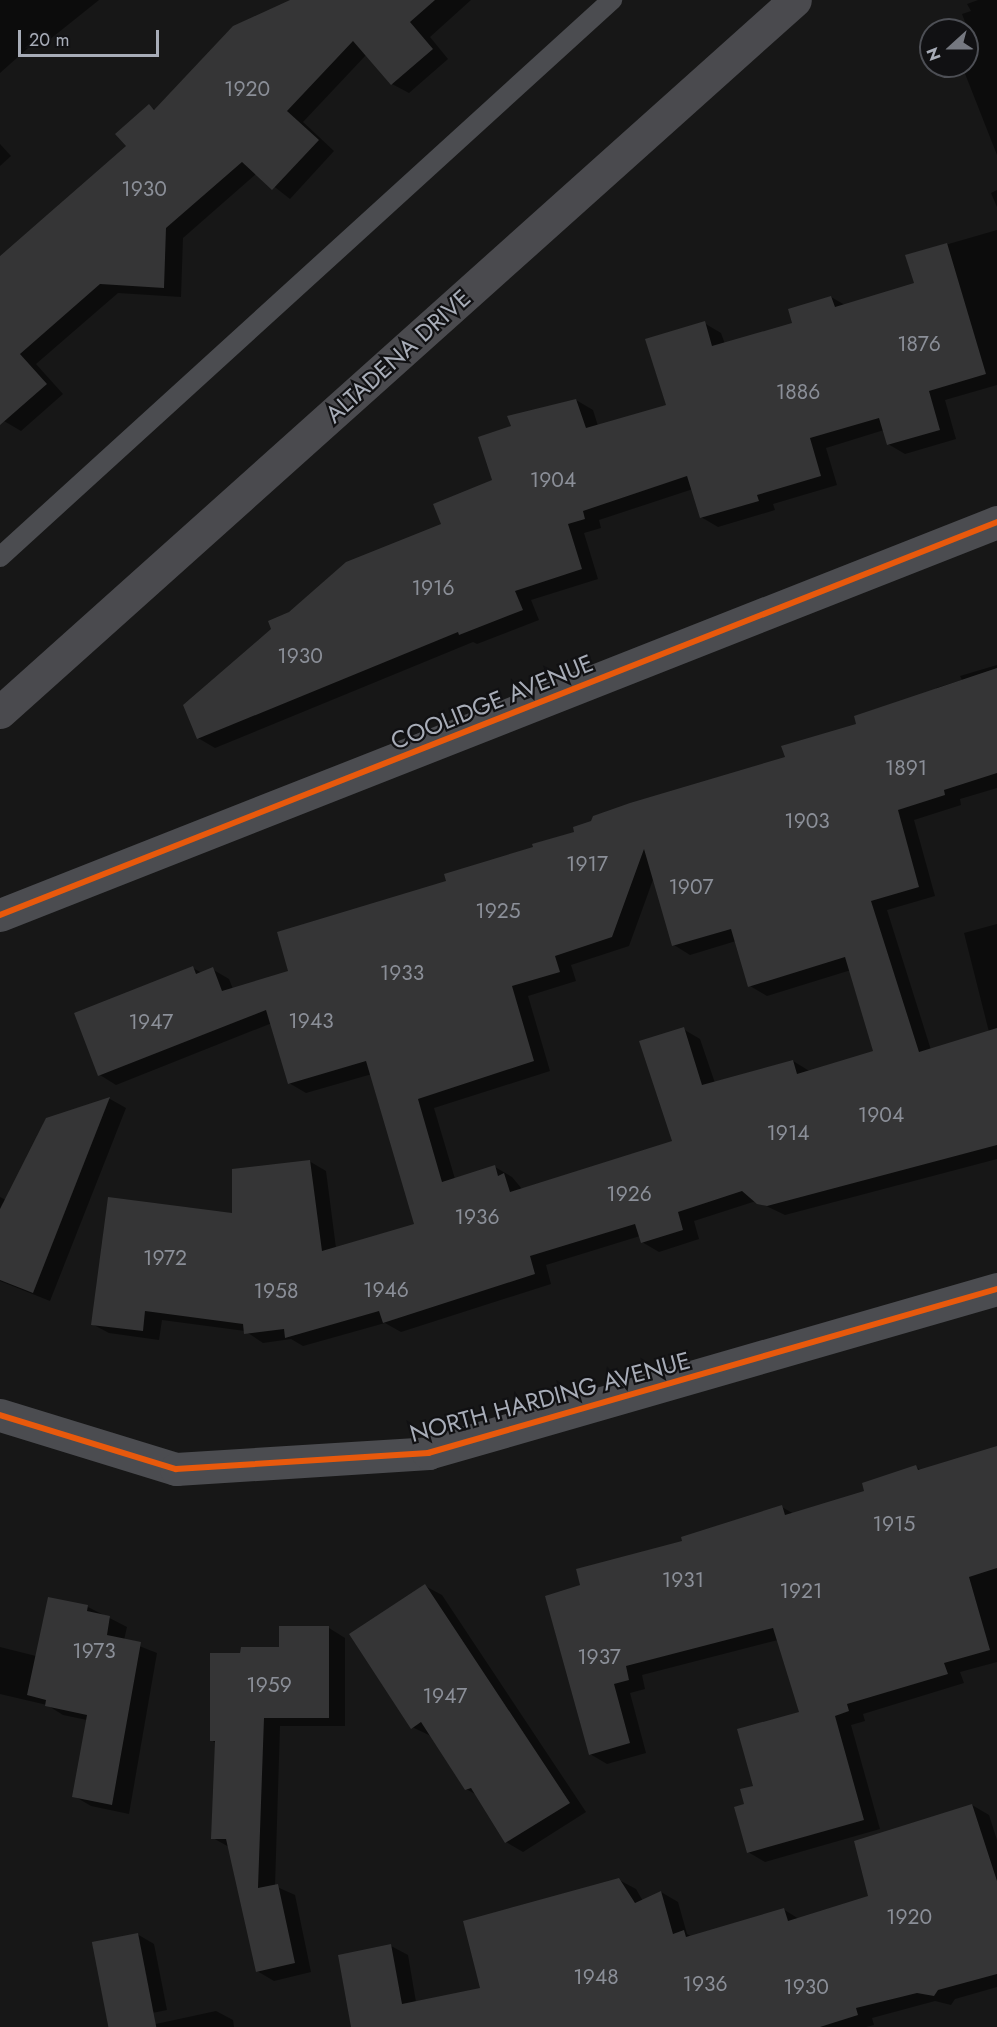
<!DOCTYPE html>
<style>
body{margin:0}
#map{position:relative;width:997px;height:2027px;overflow:hidden;background:#171717;font-family:Jost,sans-serif}
div>[style]{position:absolute}
[style*='--x']{left:calc(var(--x)*1px);top:calc(var(--y)*1px);width:calc(var(--w)*1px);rotate:calc(var(--a)*1deg)}
.shadow>*{inset:0;background:#0007}
.building>*{inset:0;background:#353536;transform-origin:0 0}
.lane>*{height:20px;margin:-10px;padding:0 10px;transform-origin:10px;border-radius:10px;background:#4b4c50}
.street>*{height:33px;margin:-16.5px;padding:0 16.5px;transform-origin:16.5px;border-radius:16.5px;background:#4b4c50}
.secondary>*{height:33px;margin:-16.5px;padding:0 16.5px;transform-origin:16.5px;border-radius:16.5px;background:#4a4a4e}
.cycleway>*{height:6px;margin:-3px;padding:0 3px;transform-origin:3px;border-radius:3px;background:#e8590c}
span{translate:-50% -50%;white-space:nowrap;text-align:center;line-height:1.15;-webkit-text-stroke:4.5px #111113;paint-order:stroke}
.number-label{font-size:21px;color:#8b8f98}
.number-label span{-webkit-text-stroke-width:0}
.street-label{font-size:24px;color:#a8adb8}
.north{position:absolute;left:919px;top:18px;width:60px;height:60px;box-sizing:border-box;background:#111113;border:2px solid #4d4f55;border-radius:50%;rotate:249deg;font-size:16px;font-weight:700;line-height:24px;text-align:center;color:#a8adb8}
.north::after{content:'';display:block;margin:auto;width:21px;height:27px;background:#757880;clip-path:polygon(50% 0,100% 100%,50% 72%,0 100%)}
.scale{position:absolute;left:18px;top:30px;width:141px;height:27px;box-sizing:border-box;border:3px solid #a8adb8;border-top:0;padding-left:8px;font-size:18px;line-height:21px;white-space:nowrap;color:#a8adb8;-webkit-text-stroke:4px #111113;paint-order:stroke}
</style>
<div id="map">
<div class="shadow">
<div style="clip-path:polygon(0 0,99px 0,44px 44px,37px 40px,0 73px)"></div>
<div style="clip-path:polygon(294px 0,471px 0,430px 37px,448px 59px,409px 93px,392px 84px,367px 54px,303px 122px,334px 151px,290px 199px,257px 173px,183px 238px,181px 297px,118px 293px,36px 364px,63px 394px,21px 431px,4px 421px,0 416px,0 256px,128px 146px,149px 106px,156px 110px)"></div>
<div style="clip-path:polygon(978px 0,997px 0,997px 155px,962px 66px,967px 66px,970px 35px,962px 14px,971px 11px,967px 4px)"></div>
<div style="clip-path:polygon(0 144px,11px 156px,0 166px)"></div>
<div style="clip-path:polygon(997px 190px,997px 207px,991px 193px)"></div>
<div style="clip-path:polygon(997px 230px,997px 385px,945px 400px,956px 439px,905px 454px,888px 444px,884px 430px,826px 448px,837px 485px,773px 504px,775px 510px,718px 527px,701px 517px,693px 489px,599px 520px,601px 528px,584px 533px,598px 579px,531px 600px,539px 620px,477px 644px,473px 642px,215px 748px,198px 738px,290px 614px,443px 525px,494px 481px,512px 427px,576px 400px,593px 410px,598px 426px,668px 406px,704px 323px,721px 333px,725px 344px,794px 324px,831px 297px,845px 305px,915px 284px,907px 256px)"></div>
<div style="clip-path:polygon(evenodd,997px 665px,997px 788px,960px 799px,961px 805px,914px 820px,935px 896px,887px 910px,931px 1050px,989px 1032px,964px 933px,997px 924px,997px 1159px,785px 1215px,756px 1201px,694px 1221px,699px 1239px,659px 1252px,642px 1242px,640px 1236px,546px 1265px,551px 1284px,401px 1332px,385px 1323px,303px 1346px,291px 1339px,263px 1343px,245px 1331px,162px 1320px,159px 1340px,109px 1333px,92px 1324px,309px 1161px,326px 1171px,336px 1248px,416px 1225px,372px 1074px,306px 1093px,289px 1083px,272px 1023px,116px 1085px,100px 1075px,193px 968px,202px 973px,212px 969px,229px 979px,233px 989px,290px 972px,448px 882px,787px 758px,937px 691px,936px 688px,962px 680px,960px 676px,997px 665px,654px 877px,674px 945px,690px 955px,736px 941px,750px 986px,767px 996px,851px 970px,875px 1052px,811px 1072px,793px 1061px,715px 1083px,700px 1039px,683px 1029px,674px 1142px,522px 1189px,512px 1177px,495px 1167px,455px 1179px,434px 1108px,550px 1071px,528px 996px,576px 981px,571px 965px,629px 946px,654px 877px)"></div>
<div style="clip-path:polygon(110px 1099px,126px 1108px,50px 1301px,0 1281px,0 1197px,6px 1200px,47px 1119px)"></div>
<div style="clip-path:polygon(997px 1447px,997px 1662px,960px 1672px,964px 1683px,863px 1714px,865px 1721px,851px 1725px,880px 1829px,765px 1862px,748px 1852px,746px 1805px,801px 1713px,778px 1640px,642px 1675px,645px 1689px,630px 1693px,646px 1753px,607px 1764px,590px 1754px,582px 1586px,782px 1507px,794px 1514px,866px 1492px,916px 1467px,922px 1471px)"></div>
<div style="clip-path:polygon(425px 1586px,442px 1595px,586px 1812px,523px 1852px,506px 1842px,477px 1795px,466px 1789px,431px 1736px,412px 1727px)"></div>
<div style="clip-path:polygon(88px 1607px,127px 1627px,124px 1640px,157px 1653px,129px 1814px,91px 1806px,74px 1796px,87px 1720px,63px 1715px,47px 1705px,0 1694px,0 1647px,36px 1656px)"></div>
<div style="clip-path:polygon(329px 1628px,345px 1638px,345px 1726px,280px 1726px,275px 1886px,295px 1895px,311px 1972px,274px 1981px,257px 1971px,229px 1847px,213px 1838px,216px 1743px,211px 1740px,242px 1655px,281px 1649px)"></div>
<div style="clip-path:polygon(972px 1805px,989px 1815px,997px 1840px,997px 1987px,955px 1999px,951px 2005px,935px 2001px,872px 2018px,874px 2025px,866px 2027px,352px 2027px,391px 1946px,408px 1955px,416px 2002px,482px 1989px,619px 1880px,636px 1889px,643px 1901px,661px 1892px,678px 1902px,687px 1934px,692px 1937px,783px 1909px,799px 1919px,870px 1897px)"></div>
<div style="clip-path:polygon(137px 1934px,154px 1944px,167px 2010px,123px 2019px)"></div>
<div style="clip-path:polygon(216px 2011px,233px 2020px,234px 2027px,142px 2027px)"></div>
</div>
<div class="building">
<div style="clip-path:polygon(290px 0,435px 0,410px 22px,433px 49px,391px 85px,353px 41px,287px 111px,319px 140px,272px 190px,242px 162px,166px 228px,164px 288px,100px 284px,20px 354px,47px 384px,0 425px,0 256px,126px 146px,115px 134px,149px 104px,154px 110px,233px 26px)"></div>
<div style="clip-path:polygon(947px 243px,986px 374px,929px 391px,940px 430px,887px 445px,879px 418px,810px 438px,821px 476px,757px 495px,759px 501px,700px 518px,687px 476px,583px 511px,585px 519px,568px 524px,582px 569px,515px 591px,523px 610px,459px 635px,458px 632px,197px 739px,183px 705px,271px 629px,268px 621px,289px 612px,346px 562px,441px 524px,433px 504px,492px 480px,478px 437px,511px 426px,507px 416px,576px 399px,586px 428px,666px 405px,645px 339px,705px 321px,712px 346px,792px 323px,788px 309px,831px 296px,835px 307px,914px 283px,905px 255px)"></div>
<div style="clip-path:polygon(evenodd,997px 668px,997px 773px,944px 790px,945px 795px,898px 810px,919px 887px,871px 901px,919px 1052px,997px 1028px,997px 1145px,767px 1206px,757px 1204px,742px 1191px,678px 1212px,683px 1230px,641px 1243px,635px 1224px,530px 1256px,535px 1274px,383px 1323px,379px 1311px,285px 1338px,284px 1329px,244px 1334px,243px 1324px,145px 1311px,143px 1331px,91px 1325px,108px 1197px,232px 1213px,232px 1169px,310px 1160px,322px 1251px,414px 1224px,366px 1061px,288px 1084px,266px 1010px,98px 1076px,74px 1013px,193px 966px,196px 974px,213px 967px,222px 991px,288px 971px,277px 932px,446px 881px,444px 874px,533px 847px,532px 844px,574px 832px,573px 827px,591px 821px,593px 816px,630px 803px,785px 757px,781px 746px,856px 724px,854px 716px,997px 668px,644px 849px,672px 946px,731px 929px,748px 987px,845px 957px,873px 1051px,797px 1074px,793px 1060px,702px 1085px,684px 1027px,639px 1041px,672px 1141px,510px 1192px,504px 1173px,498px 1176px,495px 1165px,442px 1182px,418px 1099px,534px 1061px,512px 986px,560px 972px,555px 956px,612px 937px,644px 849px)"></div>
<div style="clip-path:polygon(110px 1097px,33px 1293px,0 1280px,0 1209px,46px 1118px)"></div>
<div style="clip-path:polygon(997px 1446px,997px 1568px,969px 1577px,990px 1650px,944px 1663px,948px 1674px,847px 1704px,849px 1711px,835px 1716px,864px 1820px,747px 1853px,734px 1807px,744px 1804px,740px 1789px,753px 1786px,737px 1729px,799px 1712px,773px 1628px,626px 1666px,629px 1680px,614px 1684px,630px 1743px,589px 1755px,545px 1596px,580px 1585px,576px 1569px,682px 1541px,681px 1537px,782px 1505px,785px 1515px,864px 1491px,862px 1483px,916px 1465px,918px 1470px)"></div>
<div style="clip-path:polygon(425px 1584px,570px 1803px,505px 1843px,471px 1788px,465px 1790px,421px 1722px,411px 1729px,349px 1634px)"></div>
<div style="clip-path:polygon(48px 1597px,88px 1605px,87px 1611px,110px 1616px,107px 1635px,141px 1642px,112px 1805px,72px 1797px,87px 1715px,45px 1706px,46px 1700px,27px 1695px)"></div>
<div style="clip-path:polygon(279px 1626px,329px 1626px,329px 1718px,264px 1718px,258px 1888px,278px 1884px,295px 1963px,256px 1972px,226px 1839px,211px 1839px,215px 1741px,210px 1741px,210px 1653px,240px 1653px,241px 1647px,279px 1647px)"></div>
<div style="clip-path:polygon(972px 1804px,997px 1881px,997px 1974px,938px 1990px,934px 1996px,917px 1993px,856px 2008px,858px 2015px,820px 2027px,351px 2027px,338px 1955px,391px 1944px,402px 2004px,480px 1988px,463px 1921px,619px 1878px,635px 1903px,661px 1891px,673px 1934px,684px 1930px,686px 1937px,784px 1908px,788px 1921px,868px 1896px,854px 1841px)"></div>
<div style="left:138px;top:1933px;width:96px;height:47px;rotate:79deg"></div>
</div>
<div class="lane">
<div style="--x:0;--y:557;--w:828;--a:-42.31"></div>
</div>
<div class="street">
<div style="--x:0;--y:915;--w:1072;--a:-21.51"></div>
<div style="--x:0;--y:1415;--w:184;--a:17.1"></div>
<div style="--x:176;--y:1469;--w:253;--a:-3.6"></div>
<div style="--x:428;--y:1453;--w:592;--a:-16.08"></div>
</div>
<div class="secondary">
<div style="--x:0;--y:712;--w:1067;--a:-41.85"></div>
</div>
<div class="cycleway">
<div style="--x:0;--y:915;--w:1072;--a:-21.51"></div>
<div style="--x:0;--y:1415;--w:184;--a:17.1"></div>
<div style="--x:176;--y:1469;--w:253;--a:-3.6"></div>
<div style="--x:428;--y:1453;--w:592;--a:-16.08"></div>
</div>
<div class="number-label">
<span style="left:247px;top:89px">1920</span>
<span style="left:144px;top:189px">1930</span>
<span style="left:919px;top:344px">1876</span>
<span style="left:798px;top:392px">1886</span>
<span style="left:553px;top:480px">1904</span>
<span style="left:433px;top:588px">1916</span>
<span style="left:300px;top:656px">1930</span>
<span style="left:906px;top:768px">1891</span>
<span style="left:807px;top:821px">1903</span>
<span style="left:587px;top:864px">1917</span>
<span style="left:691px;top:887px">1907</span>
<span style="left:498px;top:911px">1925</span>
<span style="left:402px;top:973px">1933</span>
<span style="left:311px;top:1021px">1943</span>
<span style="left:151px;top:1022px">1947</span>
<span style="left:881px;top:1115px">1904</span>
<span style="left:788px;top:1133px">1914</span>
<span style="left:629px;top:1194px">1926</span>
<span style="left:477px;top:1217px">1936</span>
<span style="left:165px;top:1258px">1972</span>
<span style="left:386px;top:1290px">1946</span>
<span style="left:276px;top:1291px">1958</span>
<span style="left:894px;top:1524px">1915</span>
<span style="left:683px;top:1580px">1931</span>
<span style="left:801px;top:1591px">1921</span>
<span style="left:94px;top:1651px">1973</span>
<span style="left:599px;top:1657px">1937</span>
<span style="left:269px;top:1685px">1959</span>
<span style="left:445px;top:1696px">1947</span>
<span style="left:909px;top:1917px">1920</span>
<span style="left:596px;top:1977px">1948</span>
<span style="left:705px;top:1984px">1936</span>
<span style="left:806px;top:1987px">1930</span>
</div>
<div class="street-label">
<span style="left:398px;top:356px;rotate:-42deg">ALTADENA DRIVE</span>
<span style="left:492px;top:702px;rotate:-22deg">COOLIDGE AVENUE</span>
<span style="left:550px;top:1397px;rotate:-15deg">NORTH HARDING AVENUE</span>
</div>
<div class="north">N</div>
<div class="scale">20 m</div>
</div>
